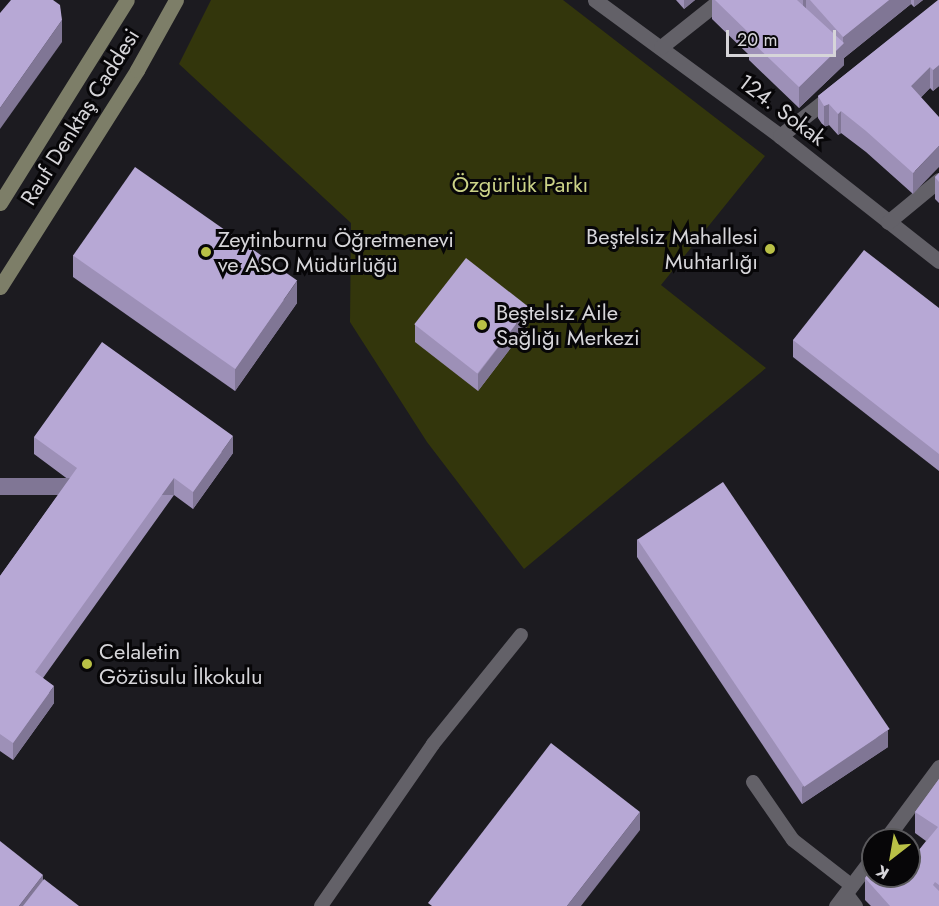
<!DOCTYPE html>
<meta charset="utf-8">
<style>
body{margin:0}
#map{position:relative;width:939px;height:906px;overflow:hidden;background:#1c1b20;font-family:Jost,sans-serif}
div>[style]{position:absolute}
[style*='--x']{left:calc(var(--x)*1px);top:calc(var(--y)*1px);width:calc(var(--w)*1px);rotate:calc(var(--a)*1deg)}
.green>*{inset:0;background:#33360c}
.lane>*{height:14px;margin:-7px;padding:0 7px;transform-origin:7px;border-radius:7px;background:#636168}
.street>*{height:15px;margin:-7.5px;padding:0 7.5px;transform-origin:7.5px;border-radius:7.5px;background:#636168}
.secondary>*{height:15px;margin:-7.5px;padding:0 7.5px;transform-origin:7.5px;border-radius:7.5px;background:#7d7e68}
.wall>*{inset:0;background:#9d90b7}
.shaded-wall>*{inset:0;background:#807695;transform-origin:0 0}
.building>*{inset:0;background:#b7a8d5;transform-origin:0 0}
.dots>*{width:16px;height:16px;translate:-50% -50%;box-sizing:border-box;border:3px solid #070608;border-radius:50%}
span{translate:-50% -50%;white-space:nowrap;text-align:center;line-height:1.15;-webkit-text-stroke:6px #070608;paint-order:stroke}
.street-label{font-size:22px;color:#d6d5d9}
.park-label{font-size:22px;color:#cbd287}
.poi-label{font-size:22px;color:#d6d5d9}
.right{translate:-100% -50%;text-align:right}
.left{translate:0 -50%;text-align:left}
.north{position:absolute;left:861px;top:828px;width:60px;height:60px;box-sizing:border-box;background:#070608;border:2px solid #5a595c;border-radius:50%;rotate:211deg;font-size:16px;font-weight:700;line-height:24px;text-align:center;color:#d6d5d9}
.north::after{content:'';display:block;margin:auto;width:21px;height:27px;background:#b9c046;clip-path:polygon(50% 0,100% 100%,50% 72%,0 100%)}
.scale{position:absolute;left:726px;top:30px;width:110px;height:27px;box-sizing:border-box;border:3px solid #d6d5d9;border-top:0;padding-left:8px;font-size:18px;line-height:21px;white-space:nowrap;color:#d6d5d9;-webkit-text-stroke:4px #070608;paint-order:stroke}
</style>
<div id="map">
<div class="green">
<div style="clip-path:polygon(211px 0,563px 0,765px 156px,661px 285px,766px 368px,524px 569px,427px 442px,350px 322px,351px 223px,179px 64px)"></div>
</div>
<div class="lane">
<div style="--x:753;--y:782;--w:70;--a:55.4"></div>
<div style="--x:793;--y:840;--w:75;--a:37.9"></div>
<div style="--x:321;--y:906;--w:197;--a:-55.3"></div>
<div style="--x:433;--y:744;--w:140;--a:-51.1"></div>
</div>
<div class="street">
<div style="--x:595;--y:0;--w:230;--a:36.3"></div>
<div style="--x:780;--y:136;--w:202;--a:38.2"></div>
<div style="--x:661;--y:47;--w:75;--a:-38.5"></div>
<div style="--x:780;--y:136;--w:66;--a:-38.3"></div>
<div style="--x:888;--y:222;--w:66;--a:-39.5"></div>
<div style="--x:885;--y:840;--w:91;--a:-53.5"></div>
<div style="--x:846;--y:894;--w:15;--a:53"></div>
<div style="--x:836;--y:906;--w:61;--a:-52.9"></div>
</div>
<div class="secondary">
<div style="--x:0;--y:203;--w:239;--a:-58"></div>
<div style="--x:0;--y:287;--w:257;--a:-57.7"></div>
<div style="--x:137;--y:70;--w:80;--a:-60.9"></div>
</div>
<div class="wall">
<div style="clip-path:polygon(676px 0,695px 0,684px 9px)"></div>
<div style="clip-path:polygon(712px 0,923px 0,914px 7px,911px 4px,844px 58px,844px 65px,799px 108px,749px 60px,749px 55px,712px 19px)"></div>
<div style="clip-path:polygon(939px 0,939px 86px,933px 91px,930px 88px,921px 97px,913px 194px,866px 152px,841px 133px,838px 135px,829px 125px,824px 127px,818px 118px,818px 96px)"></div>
<div style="clip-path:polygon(939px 173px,939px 203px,935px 199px,935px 177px)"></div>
<div style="clip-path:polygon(73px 255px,297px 303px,235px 391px,73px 277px)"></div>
<div style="clip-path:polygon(939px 308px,939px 471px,793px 357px,793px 340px)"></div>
<div style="clip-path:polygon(529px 324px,478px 391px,415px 342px,415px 325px)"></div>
<div style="clip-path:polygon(34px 437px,233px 453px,193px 509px,174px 495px,43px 678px,54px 703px,13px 760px,0 751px,0 576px,69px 480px,34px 454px)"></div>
<div style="clip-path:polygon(637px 539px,888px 747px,802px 804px,637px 557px)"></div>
<div style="clip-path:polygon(939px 779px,939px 906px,871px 906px,865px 900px,865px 878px,911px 860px,926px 841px,915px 833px,915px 812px)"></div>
</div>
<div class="shaded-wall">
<div style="clip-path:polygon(684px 0,695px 0,684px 9px)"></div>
<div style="clip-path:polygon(803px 0,806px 0,806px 8px,803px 10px)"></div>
<div style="clip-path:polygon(889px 0,911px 0,911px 4px,844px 58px,844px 65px,799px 108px,799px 87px,843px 44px,843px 37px)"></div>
<div style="clip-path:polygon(914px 0,923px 0,914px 7px)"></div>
<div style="clip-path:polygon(62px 20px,62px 42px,0 129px,0 108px)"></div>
<div style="clip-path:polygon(939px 65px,939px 86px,933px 91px,933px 70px)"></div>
<div style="clip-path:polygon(930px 67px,930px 88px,911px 108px,911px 86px)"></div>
<div style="clip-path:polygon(829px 104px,829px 125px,824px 127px,824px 106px)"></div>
<div style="clip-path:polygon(841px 111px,841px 133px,838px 135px,838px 114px)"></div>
<div style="clip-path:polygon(939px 146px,939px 167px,913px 194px,913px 173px)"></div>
<div style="clip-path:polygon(297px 281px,297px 303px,235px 391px,235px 369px)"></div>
<div style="clip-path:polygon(529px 307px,529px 324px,478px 391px,478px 374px)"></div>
<div style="clip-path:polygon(233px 436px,233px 453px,193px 509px,193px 492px)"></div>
<div style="left:174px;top:478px;width:17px;height:239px;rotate:90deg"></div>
<div style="clip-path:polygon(54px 686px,54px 703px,13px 760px,13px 743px)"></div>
<div style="clip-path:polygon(888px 730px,888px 747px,802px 804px,802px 787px)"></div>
<div style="clip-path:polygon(640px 812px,640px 830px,581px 906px,567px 906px)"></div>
<div style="clip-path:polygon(43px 875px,43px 896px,36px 906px,19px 906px)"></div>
</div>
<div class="building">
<div style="clip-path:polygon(11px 0,53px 0,60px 5px,62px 20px,0 108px,0 13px)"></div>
<div style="clip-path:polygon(715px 0,797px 0,844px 43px,799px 87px,749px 39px,753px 37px)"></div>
<div style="clip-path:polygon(810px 0,889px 0,843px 37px)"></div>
<div style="clip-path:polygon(938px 0,939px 0,939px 65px,933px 70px,930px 67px,911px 86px,939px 117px,939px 146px,913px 173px,866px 131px,841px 111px,838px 114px,829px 104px,824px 106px,818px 96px)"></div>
<div style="left:135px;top:167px;width:198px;height:108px;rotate:35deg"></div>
<div style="clip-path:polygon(939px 173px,939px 182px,935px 177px)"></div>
<div style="clip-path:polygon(864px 250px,939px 308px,939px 454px,793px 340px)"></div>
<div style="left:466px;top:258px;width:80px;height:84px;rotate:38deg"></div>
<div style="clip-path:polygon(102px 342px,233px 436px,193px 492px,174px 478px,35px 672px,54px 686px,13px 743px,0 734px,0 576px,77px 468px,34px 437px)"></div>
<div style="left:723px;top:482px;width:298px;height:103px;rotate:56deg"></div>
<div style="clip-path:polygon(551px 743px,640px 812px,567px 906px,432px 906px,428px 903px)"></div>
<div style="clip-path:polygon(939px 779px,939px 885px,935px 882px,933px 885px,939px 891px,939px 906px,890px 906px,865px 878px,873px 867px,873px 876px,909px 876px,909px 858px,911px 860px,938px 827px,915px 812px)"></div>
<div style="clip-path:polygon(0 841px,43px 875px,19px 906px,0 906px)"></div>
<div style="clip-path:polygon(44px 879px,79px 906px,23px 906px)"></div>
</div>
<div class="dots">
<div style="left:770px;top:249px;background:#b9c046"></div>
<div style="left:206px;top:252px;background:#b9c046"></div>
<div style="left:482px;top:325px;background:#b9c046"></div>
<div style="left:87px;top:664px;background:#b9c046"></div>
</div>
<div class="street-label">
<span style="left:782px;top:110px;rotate:37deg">124. Sokak</span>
<span style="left:80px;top:117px;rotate:-58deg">Rauf Denktaş Caddesi</span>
</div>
<div class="park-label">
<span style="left:520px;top:185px">Özgürlük Parkı</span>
</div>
<div class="poi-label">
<span class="right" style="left:758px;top:249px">Beştelsiz Mahallesi<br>Muhtarlığı</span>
<span class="left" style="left:218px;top:252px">Zeytinburnu Öğretmenevi<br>ve ASO Müdürlüğü</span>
<span class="left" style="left:496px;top:325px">Beştelsiz Aile<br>Sağlığı Merkezi</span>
<span class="left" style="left:99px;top:664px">Celaletin<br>Gözüsulu İlkokulu</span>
</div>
<div class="north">K</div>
<div class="scale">20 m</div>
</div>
